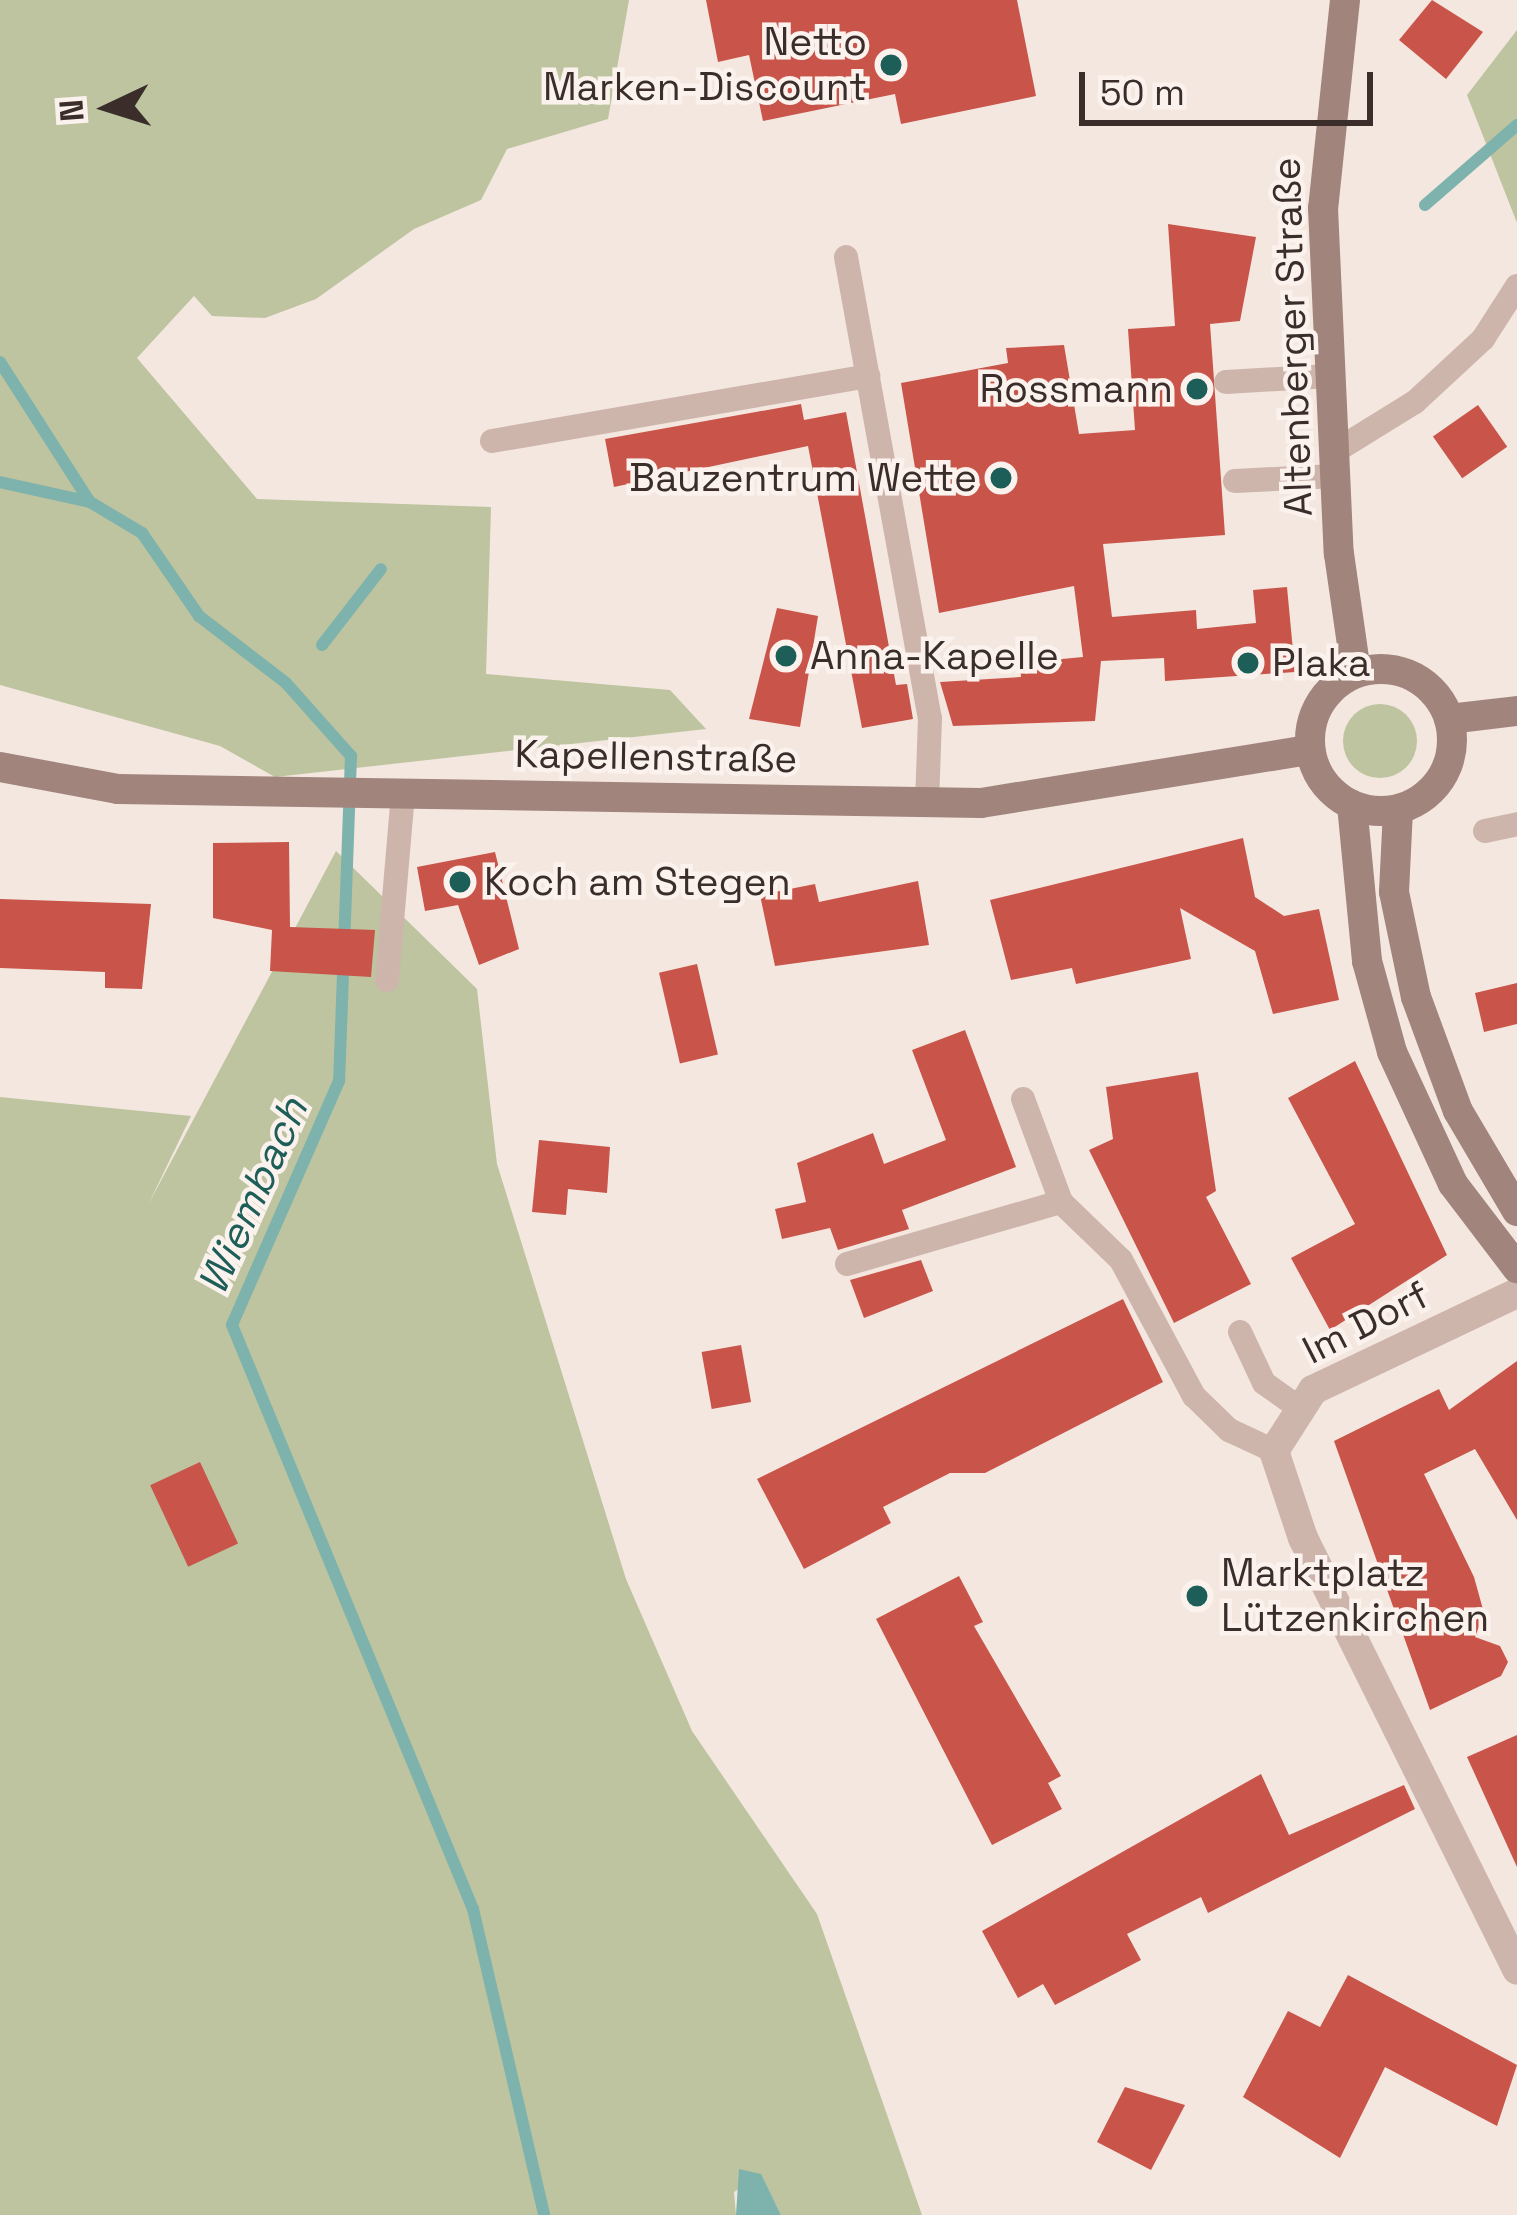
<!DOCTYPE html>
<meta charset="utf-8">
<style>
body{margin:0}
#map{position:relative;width:1517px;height:2215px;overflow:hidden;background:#f4e7e0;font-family:"Space Grotesk",sans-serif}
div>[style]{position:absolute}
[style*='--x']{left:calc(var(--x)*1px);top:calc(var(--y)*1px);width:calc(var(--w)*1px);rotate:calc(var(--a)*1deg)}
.green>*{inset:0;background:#bdc49f}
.round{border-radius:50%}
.water>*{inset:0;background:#7eb2ac}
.stream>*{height:12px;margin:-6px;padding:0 6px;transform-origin:6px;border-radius:6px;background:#7eb2ac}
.building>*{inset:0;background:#c95449;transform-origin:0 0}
.lane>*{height:24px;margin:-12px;padding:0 12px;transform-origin:12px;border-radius:12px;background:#cdb5ab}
.street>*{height:30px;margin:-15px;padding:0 15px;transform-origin:15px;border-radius:15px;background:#cdb5ab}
.secondary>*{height:30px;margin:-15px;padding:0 15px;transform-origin:15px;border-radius:15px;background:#a1847c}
.secondary>.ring{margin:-15px;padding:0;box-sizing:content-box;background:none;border:30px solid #a1847c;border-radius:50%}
.dots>*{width:33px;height:33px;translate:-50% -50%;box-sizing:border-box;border:6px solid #fbf2ed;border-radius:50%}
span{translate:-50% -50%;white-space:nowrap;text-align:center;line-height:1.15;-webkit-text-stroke:9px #fbf2ed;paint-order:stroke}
.poi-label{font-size:39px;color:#3a2d2a}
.right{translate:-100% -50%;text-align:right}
.left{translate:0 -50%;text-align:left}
.street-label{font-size:39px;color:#3a2d2a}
.water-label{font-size:42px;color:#1e5e58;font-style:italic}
.north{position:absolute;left:48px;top:48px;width:120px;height:120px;-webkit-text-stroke:9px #fbf2ed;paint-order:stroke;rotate:266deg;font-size:33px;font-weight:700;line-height:48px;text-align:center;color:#3a2d2a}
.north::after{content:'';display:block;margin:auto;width:42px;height:54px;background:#3a2d2a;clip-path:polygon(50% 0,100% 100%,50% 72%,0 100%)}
.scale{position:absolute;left:1079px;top:72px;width:294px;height:54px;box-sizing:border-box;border:6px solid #3a2d2a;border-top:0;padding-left:15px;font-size:36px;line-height:42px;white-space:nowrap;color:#3a2d2a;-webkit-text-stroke:9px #fbf2ed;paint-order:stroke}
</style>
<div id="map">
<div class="green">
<div style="clip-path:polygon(0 0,629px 0,608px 119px,507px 149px,481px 200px,414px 229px,316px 299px,265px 318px,212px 316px,194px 296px,137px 358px,257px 499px,491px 507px,486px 674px,670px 690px,706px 729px,275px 777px,220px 746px,0 685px)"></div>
<div style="clip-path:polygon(1517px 30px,1517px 223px,1467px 95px)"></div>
<div class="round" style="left:1343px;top:704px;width:74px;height:74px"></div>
<div style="clip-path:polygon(336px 851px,477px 989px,497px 1164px,626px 1579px,692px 1731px,817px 1914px,922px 2215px,781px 2215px,761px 2175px,734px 2192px,736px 2215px,0 2215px,0 1097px,191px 1116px,148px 1205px)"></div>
</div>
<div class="water">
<div style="clip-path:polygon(739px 2169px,761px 2174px,781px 2215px,736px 2215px)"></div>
</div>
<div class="stream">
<div style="--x:1425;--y:205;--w:122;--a:-41"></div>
<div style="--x:0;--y:362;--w:166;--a:57.3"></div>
<div style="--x:90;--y:502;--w:61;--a:30.8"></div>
<div style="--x:142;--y:533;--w:101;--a:55.5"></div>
<div style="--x:199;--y:616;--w:110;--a:37.6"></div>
<div style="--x:286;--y:683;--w:98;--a:48.3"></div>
<div style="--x:351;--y:756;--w:325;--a:92.1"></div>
<div style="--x:339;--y:1081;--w:266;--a:113.7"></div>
<div style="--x:232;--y:1325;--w:632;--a:67.58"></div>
<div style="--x:473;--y:1909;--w:314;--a:76.9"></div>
<div style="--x:0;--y:482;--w:92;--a:12.5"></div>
<div style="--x:322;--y:645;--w:96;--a:-52.2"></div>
</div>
<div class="building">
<div style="clip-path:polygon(706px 0,1017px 0,1036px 96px,901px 124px,895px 94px,763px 121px,749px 55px,718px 62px)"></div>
<div style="clip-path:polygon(1432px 0,1483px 32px,1446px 79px,1399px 40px)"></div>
<div style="clip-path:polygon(1168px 224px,1256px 237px,1240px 321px,1210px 324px,1225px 535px,1103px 544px,1112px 617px,1196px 610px,1197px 629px,1256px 623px,1253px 590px,1287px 587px,1295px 672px,1165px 681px,1164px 658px,1101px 661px,1095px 721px,953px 726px,940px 682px,1021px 677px,1020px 663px,1083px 657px,1074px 586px,939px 613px,901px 383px,1008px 363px,1006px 348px,1064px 345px,1079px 434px,1135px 430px,1128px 329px,1175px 326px)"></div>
<div style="clip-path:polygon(801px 404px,804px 420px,846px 412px,896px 685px,907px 684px,913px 719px,862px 728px,808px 446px,614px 487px,605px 439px)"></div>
<div style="left:1478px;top:405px;width:51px;height:55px;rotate:55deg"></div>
<div style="clip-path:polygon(777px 608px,818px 616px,800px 727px,749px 719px)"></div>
<div style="clip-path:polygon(1243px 838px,1255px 897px,1284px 916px,1319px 909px,1339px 1000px,1273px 1014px,1255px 951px,1180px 908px,1191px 959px,1076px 984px,1072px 968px,1011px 980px,990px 900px)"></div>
<div style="clip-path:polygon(289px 842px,290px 927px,375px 930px,371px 977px,270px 971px,272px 930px,213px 918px,213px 843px)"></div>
<div style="clip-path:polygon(495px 852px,519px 949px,479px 965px,458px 905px,425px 911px,417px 867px)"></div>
<div style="clip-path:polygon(918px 881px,929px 945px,775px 966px,760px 895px,815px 884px,819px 902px)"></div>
<div style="clip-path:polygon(0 899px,151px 904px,142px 989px,105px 988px,105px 972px,0 968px)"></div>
<div style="left:697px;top:964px;width:93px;height:39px;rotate:77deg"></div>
<div style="clip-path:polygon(1517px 983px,1517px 1024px,1484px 1032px,1475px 993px)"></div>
<div style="clip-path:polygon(965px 1030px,1016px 1167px,902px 1210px,909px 1229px,838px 1250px,830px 1228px,782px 1239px,775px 1209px,806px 1202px,797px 1163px,873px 1133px,884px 1164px,946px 1140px,912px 1050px)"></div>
<div style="clip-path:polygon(1355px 1061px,1447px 1255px,1330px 1330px,1291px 1258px,1355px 1224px,1288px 1098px)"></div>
<div style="clip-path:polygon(1198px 1072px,1216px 1191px,1206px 1197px,1251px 1284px,1174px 1323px,1089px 1150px,1113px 1139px,1106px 1087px)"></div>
<div style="clip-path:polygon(539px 1140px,610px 1147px,607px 1193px,568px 1189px,566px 1215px,532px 1212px)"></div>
<div style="clip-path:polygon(921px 1260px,933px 1291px,864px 1318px,850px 1280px)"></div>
<div style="clip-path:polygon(1123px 1299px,1163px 1382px,985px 1473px,950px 1473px,883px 1507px,891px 1523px,804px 1569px,757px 1479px)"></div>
<div style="left:741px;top:1345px;width:58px;height:40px;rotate:80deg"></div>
<div style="clip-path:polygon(1517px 1361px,1517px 1520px,1475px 1449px,1424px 1474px,1474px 1577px,1484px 1613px,1475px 1637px,1500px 1646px,1508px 1662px,1501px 1676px,1430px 1710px,1334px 1441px,1439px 1389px,1449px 1410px)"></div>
<div style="left:200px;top:1462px;width:90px;height:55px;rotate:65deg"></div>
<div style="clip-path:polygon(959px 1576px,983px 1622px,974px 1626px,1061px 1776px,1048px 1783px,1062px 1809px,992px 1845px,876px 1619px)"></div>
<div style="clip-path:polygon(1517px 1735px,1517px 1867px,1467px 1757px)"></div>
<div style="clip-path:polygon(1261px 1774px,1289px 1835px,1404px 1785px,1415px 1809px,1208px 1913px,1201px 1897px,1127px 1934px,1141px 1960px,1055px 2005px,1043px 1984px,1018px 1998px,982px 1931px)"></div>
<div style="clip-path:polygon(1348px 1975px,1517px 2065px,1497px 2126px,1385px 2067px,1340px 2158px,1243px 2097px,1288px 2011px,1320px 2027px)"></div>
<div style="clip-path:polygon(1125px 2087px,1185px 2105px,1151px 2170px,1097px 2142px)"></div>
</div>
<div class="lane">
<div style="--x:846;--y:257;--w:469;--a:79.7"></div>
<div style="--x:930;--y:718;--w:84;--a:92"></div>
<div style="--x:1226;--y:382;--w:105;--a:-3.3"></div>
<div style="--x:492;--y:441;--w:382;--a:-9.8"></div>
<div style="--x:1334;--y:452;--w:95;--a:-31.7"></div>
<div style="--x:1415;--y:402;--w:93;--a:-42.8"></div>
<div style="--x:1483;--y:339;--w:63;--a:-57.3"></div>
<div style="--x:1235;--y:481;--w:100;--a:-2.9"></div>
<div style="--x:1485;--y:831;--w:33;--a:-12"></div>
<div style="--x:387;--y:980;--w:186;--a:-85.1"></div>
<div style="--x:1023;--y:1099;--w:110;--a:69.7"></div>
<div style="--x:1061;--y:1202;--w:83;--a:44"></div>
<div style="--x:1121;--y:1260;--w:154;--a:61.8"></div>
<div style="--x:1194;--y:1396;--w:49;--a:44.2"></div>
<div style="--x:1229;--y:1430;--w:50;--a:25"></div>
<div style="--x:847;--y:1264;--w:223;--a:-16.2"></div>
<div style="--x:1240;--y:1332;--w:56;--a:64.8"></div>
<div style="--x:1264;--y:1383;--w:42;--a:35.2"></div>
</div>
<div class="street">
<div style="--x:1517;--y:1293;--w:226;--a:154.6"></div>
<div style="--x:1313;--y:1390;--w:72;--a:122.6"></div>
<div style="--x:1274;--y:1451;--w:92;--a:71.6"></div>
<div style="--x:1303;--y:1538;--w:482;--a:63.6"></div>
</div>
<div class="secondary">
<div style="--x:1345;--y:0;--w:209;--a:96"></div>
<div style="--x:1323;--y:208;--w:346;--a:87.4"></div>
<div style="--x:1339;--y:554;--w:119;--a:81.8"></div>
<div class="ring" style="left:1310px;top:669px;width:112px;height:112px"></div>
<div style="--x:1449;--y:719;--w:68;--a:-6.7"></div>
<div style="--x:0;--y:767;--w:120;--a:10.6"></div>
<div style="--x:118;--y:789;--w:863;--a:0.93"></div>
<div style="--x:981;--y:803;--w:332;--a:-9.2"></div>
<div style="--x:1352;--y:805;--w:157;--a:84.5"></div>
<div style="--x:1367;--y:961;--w:94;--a:74.6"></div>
<div style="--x:1392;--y:1052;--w:145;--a:65.2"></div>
<div style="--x:1453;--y:1184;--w:106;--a:52.7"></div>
<div style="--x:1398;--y:810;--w:82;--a:92.8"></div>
<div style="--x:1394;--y:892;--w:107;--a:78.2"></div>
<div style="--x:1416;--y:997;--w:121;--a:69.8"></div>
<div style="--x:1458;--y:1111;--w:116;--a:59.5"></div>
</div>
<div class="dots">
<div style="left:891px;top:65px;background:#1e5e58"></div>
<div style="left:1197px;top:389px;background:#1e5e58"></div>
<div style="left:1001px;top:478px;background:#1e5e58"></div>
<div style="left:786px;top:656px;background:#1e5e58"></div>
<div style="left:1248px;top:663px;background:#1e5e58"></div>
<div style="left:460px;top:882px;background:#1e5e58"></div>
<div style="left:1197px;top:1596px;background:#1e5e58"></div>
</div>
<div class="poi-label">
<span class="right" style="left:867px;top:65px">Netto<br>Marken-Discount</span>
<span class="right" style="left:1173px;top:389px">Rossmann</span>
<span class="right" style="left:977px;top:478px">Bauzentrum Wette</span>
<span class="left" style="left:810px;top:656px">Anna-Kapelle</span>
<span class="left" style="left:1272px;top:663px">Plaka</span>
<span class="left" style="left:484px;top:882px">Koch am Stegen</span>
<span class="left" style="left:1221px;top:1596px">Marktplatz<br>Lützenkirchen</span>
</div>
<div class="street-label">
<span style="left:1293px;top:337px;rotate:-92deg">Altenberger Straße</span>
<span style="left:656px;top:757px;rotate:1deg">Kapellenstraße</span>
<span style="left:1366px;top:1323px;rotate:-27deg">Im Dorf</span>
</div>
<div class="water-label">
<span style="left:253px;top:1196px;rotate:-66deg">Wiembach</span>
</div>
<div class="north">N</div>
<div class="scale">50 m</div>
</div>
